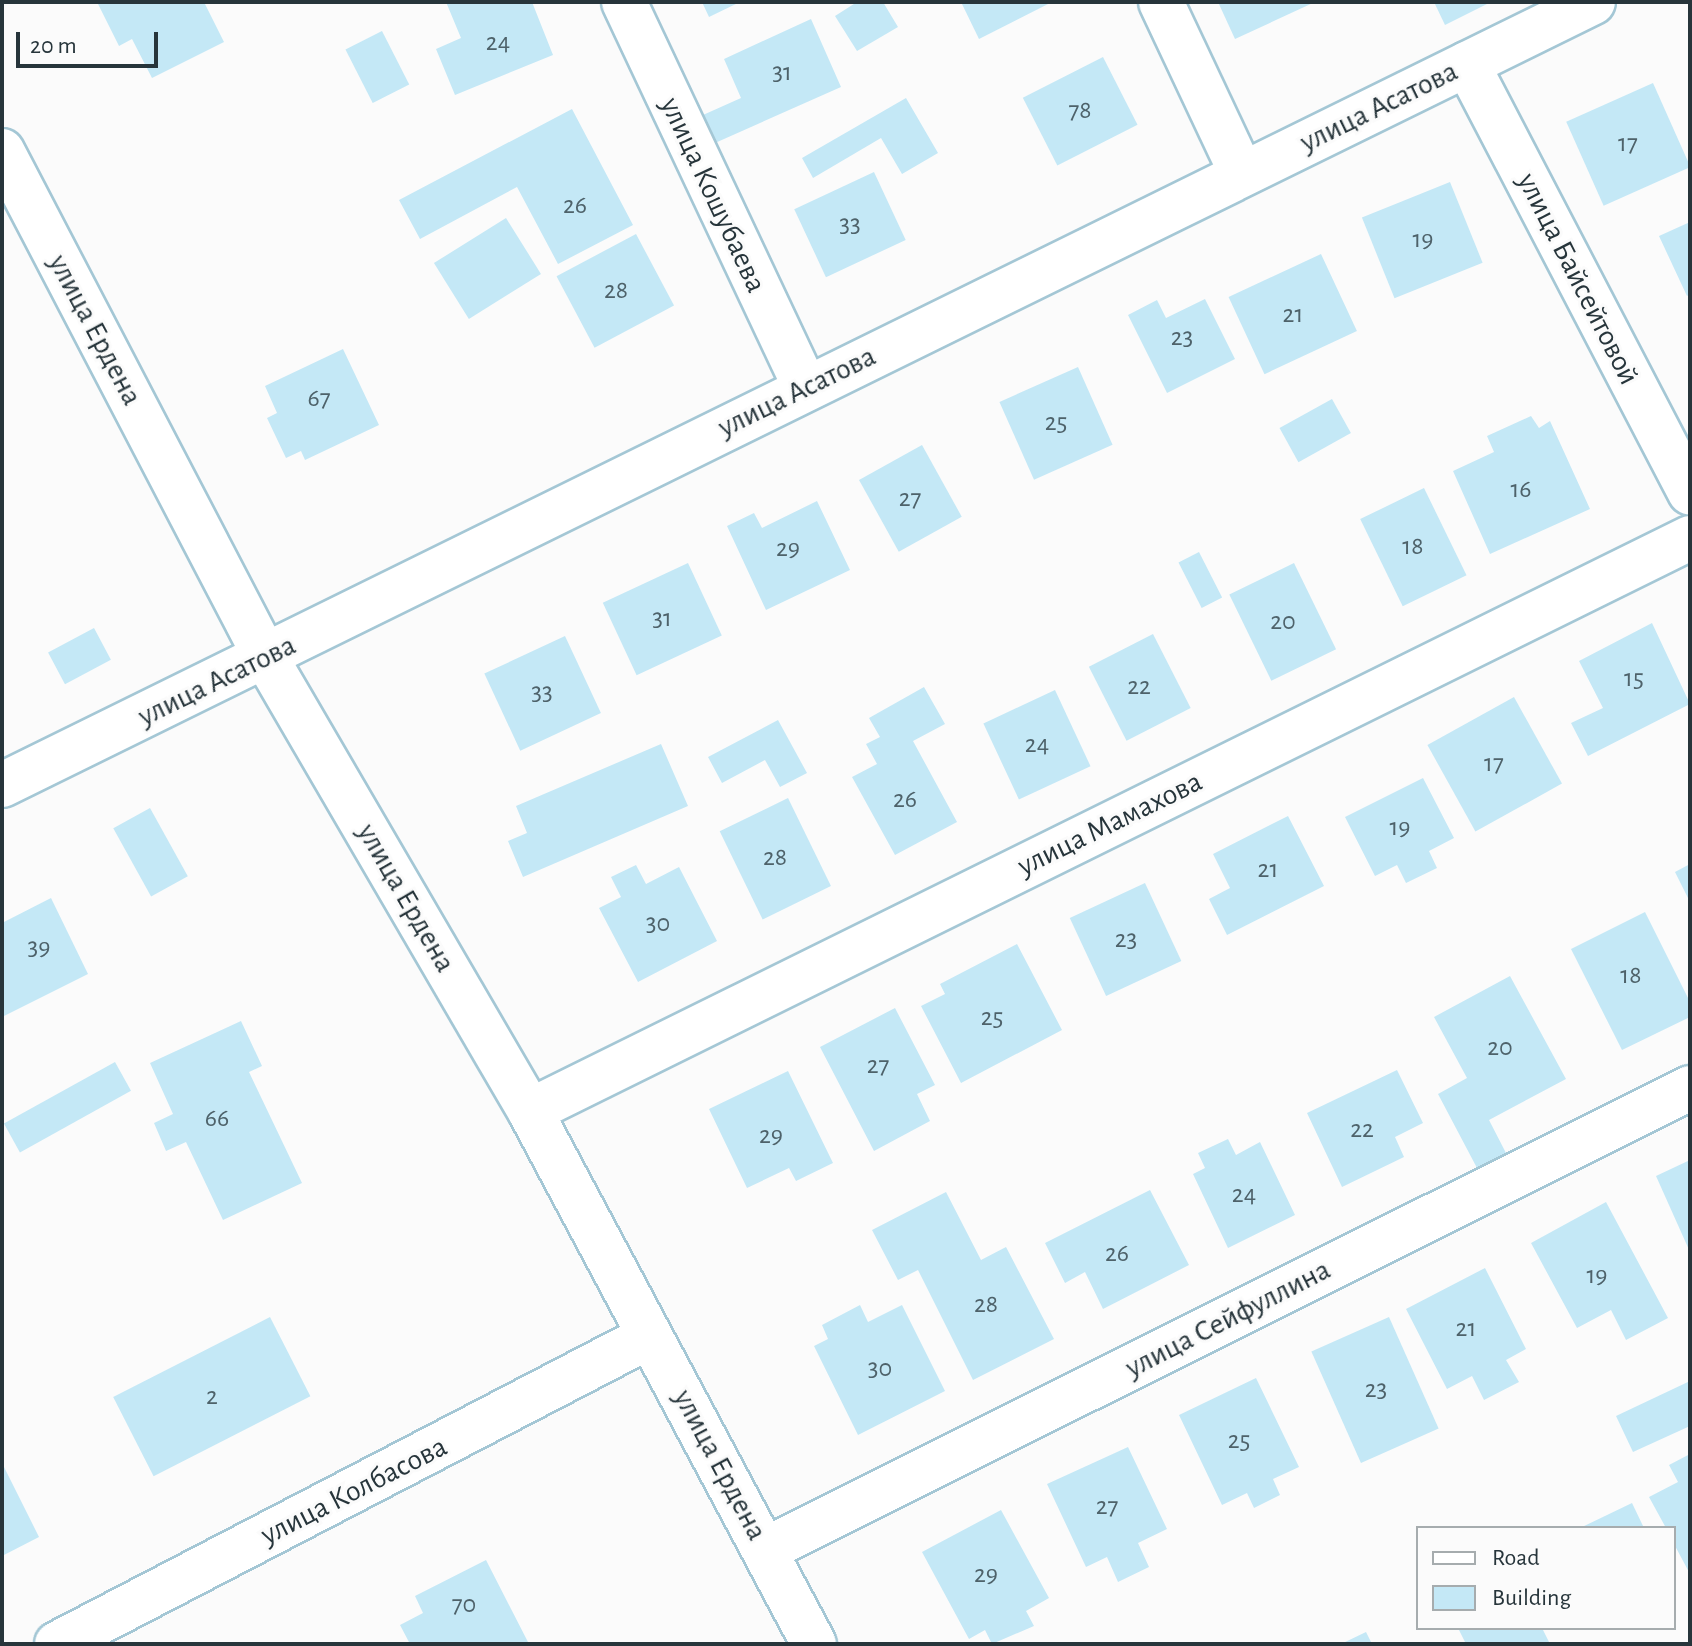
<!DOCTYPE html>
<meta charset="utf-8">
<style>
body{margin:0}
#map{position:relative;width:1692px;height:1646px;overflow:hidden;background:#fbfbfb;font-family:"Alegreya Sans",sans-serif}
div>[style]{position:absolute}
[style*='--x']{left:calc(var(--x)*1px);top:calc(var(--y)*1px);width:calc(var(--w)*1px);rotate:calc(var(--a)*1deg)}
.building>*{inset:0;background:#c4e8f6;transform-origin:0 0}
.roads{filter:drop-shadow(2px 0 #a4c7d5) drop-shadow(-2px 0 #a4c7d5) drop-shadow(0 2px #a4c7d5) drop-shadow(0 -2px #a4c7d5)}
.minor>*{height:44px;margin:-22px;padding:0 22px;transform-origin:22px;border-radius:22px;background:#fff}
.tertiary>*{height:44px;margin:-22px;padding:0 22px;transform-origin:22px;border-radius:22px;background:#fff}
span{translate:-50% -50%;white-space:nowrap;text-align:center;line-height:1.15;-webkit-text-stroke:6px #fbfbfb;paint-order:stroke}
.number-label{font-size:26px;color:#4e626a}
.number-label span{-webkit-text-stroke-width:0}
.street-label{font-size:30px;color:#27353b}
.frame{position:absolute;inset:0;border:4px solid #27353b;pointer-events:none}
.legend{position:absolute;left:1416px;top:1526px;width:260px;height:104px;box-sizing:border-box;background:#fbfbfb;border:2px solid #a6acae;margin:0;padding:10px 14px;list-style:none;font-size:24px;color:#27353b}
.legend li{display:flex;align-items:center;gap:16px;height:40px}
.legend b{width:40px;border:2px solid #a6acae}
.scale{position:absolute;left:16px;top:32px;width:142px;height:36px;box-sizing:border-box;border:4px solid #27353b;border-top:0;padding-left:10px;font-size:24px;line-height:28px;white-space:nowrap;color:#27353b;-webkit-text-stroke:6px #fbfbfb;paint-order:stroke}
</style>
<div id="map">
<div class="building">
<div style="clip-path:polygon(97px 2px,204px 2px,224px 42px,152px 78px,132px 39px,119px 46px)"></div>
<div style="clip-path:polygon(446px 2px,532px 2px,553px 55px,455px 95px,436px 49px,461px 38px)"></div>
<div style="clip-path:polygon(702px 2px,740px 2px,709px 17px)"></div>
<div style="clip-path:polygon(857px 2px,883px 2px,898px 27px,857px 51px,835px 16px)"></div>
<div style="clip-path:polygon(961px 2px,1052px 2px,979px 39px)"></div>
<div style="clip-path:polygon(1218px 2px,1315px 2px,1235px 39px)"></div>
<div style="clip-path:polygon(1434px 2px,1486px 2px,1487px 4px,1445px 25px)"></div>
<div style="clip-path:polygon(811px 19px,841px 87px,706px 147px,694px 119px,741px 98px,724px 59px)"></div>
<div style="left:382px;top:31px;width:60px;height:41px;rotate:63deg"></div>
<div style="left:1103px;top:57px;width:76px;height:90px;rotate:63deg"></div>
<div style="left:1653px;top:83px;width:92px;height:95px;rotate:66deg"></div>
<div style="clip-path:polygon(906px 98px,938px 153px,902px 174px,881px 138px,813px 178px,802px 158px)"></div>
<div style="clip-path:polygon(572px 109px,633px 225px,558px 264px,517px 187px,420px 239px,399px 200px)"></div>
<div style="left:874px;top:172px;width:75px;height:88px;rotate:65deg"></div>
<div style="left:1450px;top:182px;width:87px;height:95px;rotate:68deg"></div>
<div style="left:506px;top:218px;width:66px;height:85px;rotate:58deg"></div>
<div style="clip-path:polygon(1690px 222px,1690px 294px,1687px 296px,1659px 236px)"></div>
<div style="left:636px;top:234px;width:81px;height:90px;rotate:62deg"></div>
<div style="left:1321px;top:254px;width:85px;height:102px;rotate:65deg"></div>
<div style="clip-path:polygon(1205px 299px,1235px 359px,1167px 393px,1128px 315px,1157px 300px,1166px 318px)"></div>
<div style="clip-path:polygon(343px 349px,379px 425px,305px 460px,301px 451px,286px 458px,267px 418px,277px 413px,265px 386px)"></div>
<div style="left:1078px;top:367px;width:85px;height:86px;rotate:66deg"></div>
<div style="left:1332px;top:399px;width:39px;height:60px;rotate:61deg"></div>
<div style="clip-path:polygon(1531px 416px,1539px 428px,1550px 421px,1590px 509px,1490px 554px,1453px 471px,1494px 452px,1487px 436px)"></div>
<div style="left:922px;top:445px;width:82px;height:72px;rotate:61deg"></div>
<div style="left:1424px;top:488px;width:97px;height:71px;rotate:64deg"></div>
<div style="clip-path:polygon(817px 501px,850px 570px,766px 610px,727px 526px,754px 513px,762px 528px)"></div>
<div style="left:1199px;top:552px;width:51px;height:23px;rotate:63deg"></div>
<div style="left:688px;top:563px;width:80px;height:94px;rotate:65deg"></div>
<div style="left:1294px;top:563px;width:96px;height:72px;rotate:64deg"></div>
<div style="clip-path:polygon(1652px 623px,1690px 704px,1588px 756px,1571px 723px,1603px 708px,1579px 661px)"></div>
<div style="left:94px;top:628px;width:36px;height:52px;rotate:62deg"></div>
<div style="left:1153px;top:634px;width:83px;height:72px;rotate:63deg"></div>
<div style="left:565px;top:636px;width:85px;height:89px;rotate:65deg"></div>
<div style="clip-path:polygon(924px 687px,945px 724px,913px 741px,957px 822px,895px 855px,852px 777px,877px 764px,866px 744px,880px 737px,869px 718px)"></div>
<div style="left:1055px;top:690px;width:84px;height:79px;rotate:65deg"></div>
<div style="left:1514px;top:697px;width:99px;height:99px;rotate:61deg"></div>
<div style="clip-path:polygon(778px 720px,807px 773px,780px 787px,765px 760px,722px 783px,708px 757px)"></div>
<div style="clip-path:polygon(661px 744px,688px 806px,523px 877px,508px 841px,527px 833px,516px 806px)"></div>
<div style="clip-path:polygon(1423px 778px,1454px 838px,1429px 851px,1437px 868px,1406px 883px,1397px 865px,1375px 876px,1345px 817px)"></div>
<div style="left:788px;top:798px;width:98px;height:76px;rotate:64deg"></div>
<div style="left:150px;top:808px;width:78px;height:42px;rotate:61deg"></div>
<div style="clip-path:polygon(1288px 816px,1324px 886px,1227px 935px,1209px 899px,1230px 888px,1213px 854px)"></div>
<div style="clip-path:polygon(1690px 864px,1690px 902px,1675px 872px)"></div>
<div style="clip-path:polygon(636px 865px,646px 884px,679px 867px,717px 941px,638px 982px,599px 908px,621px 897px,611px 877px)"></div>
<div style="left:1145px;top:883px;width:86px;height:83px;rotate:65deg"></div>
<div style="clip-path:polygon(51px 898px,88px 974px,2px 1017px,2px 923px)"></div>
<div style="clip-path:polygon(1645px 912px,1690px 1002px,1690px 1017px,1622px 1050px,1571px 949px)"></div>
<div style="clip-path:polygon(1017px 944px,1062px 1030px,961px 1083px,921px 1006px,945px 994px,940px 984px)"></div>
<div style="clip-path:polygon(1510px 976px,1566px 1079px,1489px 1120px,1506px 1153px,1477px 1168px,1438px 1094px,1467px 1078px,1434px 1017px)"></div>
<div style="clip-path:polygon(895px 1008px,935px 1085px,917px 1094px,930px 1121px,874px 1151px,820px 1047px)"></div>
<div style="clip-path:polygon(241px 1021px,262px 1066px,249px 1072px,302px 1183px,223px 1220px,186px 1142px,166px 1151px,154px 1123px,173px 1114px,150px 1063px)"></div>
<div style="left:115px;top:1062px;width:33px;height:127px;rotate:61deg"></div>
<div style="clip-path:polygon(1397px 1070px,1423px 1123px,1395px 1137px,1404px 1157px,1342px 1187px,1307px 1113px)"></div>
<div style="clip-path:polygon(788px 1071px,833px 1163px,796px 1181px,789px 1168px,747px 1188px,709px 1109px)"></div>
<div style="clip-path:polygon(1228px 1139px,1236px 1155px,1260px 1142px,1295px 1215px,1228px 1248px,1193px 1174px,1205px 1168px,1198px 1153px)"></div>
<div style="clip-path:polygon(1690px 1160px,1690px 1252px,1656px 1176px)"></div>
<div style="clip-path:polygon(1150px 1190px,1189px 1265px,1103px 1309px,1085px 1272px,1065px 1283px,1045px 1243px)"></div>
<div style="clip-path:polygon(946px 1192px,981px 1260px,1006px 1247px,1054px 1339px,973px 1380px,918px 1270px,898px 1280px,872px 1230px)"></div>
<div style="clip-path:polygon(1606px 1202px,1668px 1318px,1626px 1340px,1611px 1310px,1577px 1328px,1531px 1243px)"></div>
<div style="clip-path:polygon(1485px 1268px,1526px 1349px,1506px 1360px,1519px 1382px,1484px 1400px,1472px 1376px,1447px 1389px,1406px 1309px)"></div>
<div style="clip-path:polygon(860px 1305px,868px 1322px,902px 1305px,945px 1391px,858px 1435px,814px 1346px,828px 1339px,822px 1325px)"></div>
<div style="left:270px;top:1317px;width:89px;height:176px;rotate:63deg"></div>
<div style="left:1389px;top:1317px;width:122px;height:85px;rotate:66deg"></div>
<div style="clip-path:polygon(1256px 1378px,1299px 1467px,1273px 1479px,1280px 1495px,1254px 1508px,1247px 1493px,1222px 1505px,1179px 1415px)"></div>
<div style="clip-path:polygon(1690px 1381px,1690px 1426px,1633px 1452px,1616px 1416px)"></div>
<div style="clip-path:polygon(1128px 1447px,1167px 1529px,1138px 1543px,1149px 1567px,1118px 1582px,1107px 1557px,1086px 1567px,1047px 1484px)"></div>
<div style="clip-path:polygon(1690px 1454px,1690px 1574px,1674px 1544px,1674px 1528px,1666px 1528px,1649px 1497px,1678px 1482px,1669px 1465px)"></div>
<div style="clip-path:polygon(2px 1463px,39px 1537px,2px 1556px)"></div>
<div style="clip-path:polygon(1632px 1503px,1644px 1528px,1580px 1528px)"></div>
<div style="clip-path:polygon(1001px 1510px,1049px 1598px,1026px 1611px,1034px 1626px,992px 1644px,985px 1630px,969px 1639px,922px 1552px)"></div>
<div style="clip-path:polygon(486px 1560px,529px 1644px,410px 1644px,400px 1625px,423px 1613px,415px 1596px)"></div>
<div style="clip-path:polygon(1458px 1628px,1542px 1628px,1550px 1644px,1466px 1644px)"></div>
<div style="clip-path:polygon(1366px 1632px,1372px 1644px,1341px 1644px)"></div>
</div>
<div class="roads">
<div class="minor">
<div style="--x:624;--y:2;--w:425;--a:64.8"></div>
<div style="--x:1161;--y:2;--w:190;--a:64.8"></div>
<div style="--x:1467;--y:64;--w:483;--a:62.5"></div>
<div style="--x:2;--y:785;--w:1773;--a:-26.2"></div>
<div style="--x:530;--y:1111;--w:1294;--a:-26.29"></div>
<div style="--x:765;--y:1550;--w:1034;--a:-26.54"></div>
<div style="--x:57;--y:1644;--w:668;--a:-27.45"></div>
</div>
<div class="tertiary">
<div style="--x:2;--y:151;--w:572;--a:62.49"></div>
<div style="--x:266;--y:658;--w:524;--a:59.77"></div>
<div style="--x:530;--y:1111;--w:604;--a:61.95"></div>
</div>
</div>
<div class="number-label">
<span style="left:498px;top:43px">24</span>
<span style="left:782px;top:73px">31</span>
<span style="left:1080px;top:111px">78</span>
<span style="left:1628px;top:144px">17</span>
<span style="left:575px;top:206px">26</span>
<span style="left:850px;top:225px">33</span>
<span style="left:1423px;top:240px">19</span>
<span style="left:616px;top:291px">28</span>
<span style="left:1293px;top:315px">21</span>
<span style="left:1182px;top:338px">23</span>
<span style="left:319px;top:399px">67</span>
<span style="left:1056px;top:423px">25</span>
<span style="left:1521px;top:490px">16</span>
<span style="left:910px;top:499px">27</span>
<span style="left:1413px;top:547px">18</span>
<span style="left:788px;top:549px">29</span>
<span style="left:662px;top:619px">31</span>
<span style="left:1283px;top:622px">20</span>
<span style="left:1634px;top:679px">15</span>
<span style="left:1139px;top:687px">22</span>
<span style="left:542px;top:693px">33</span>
<span style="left:1037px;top:745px">24</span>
<span style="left:1494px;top:764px">17</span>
<span style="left:905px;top:800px">26</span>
<span style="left:1400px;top:828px">19</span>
<span style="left:775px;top:858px">28</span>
<span style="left:1268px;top:870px">21</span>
<span style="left:658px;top:924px">30</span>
<span style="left:1126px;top:940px">23</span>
<span style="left:39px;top:948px">39</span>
<span style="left:1631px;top:976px">18</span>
<span style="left:992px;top:1018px">25</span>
<span style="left:1500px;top:1048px">20</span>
<span style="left:878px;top:1066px">27</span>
<span style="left:217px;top:1119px">66</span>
<span style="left:1362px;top:1130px">22</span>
<span style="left:771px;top:1136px">29</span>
<span style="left:1244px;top:1195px">24</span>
<span style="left:1117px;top:1254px">26</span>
<span style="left:1597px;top:1276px">19</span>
<span style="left:986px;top:1305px">28</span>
<span style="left:1466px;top:1329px">21</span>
<span style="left:880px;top:1369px">30</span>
<span style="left:1376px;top:1390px">23</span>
<span style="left:212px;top:1397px">2</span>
<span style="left:1239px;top:1441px">25</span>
<span style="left:1107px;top:1507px">27</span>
<span style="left:986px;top:1575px">29</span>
<span style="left:464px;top:1605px">70</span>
</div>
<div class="street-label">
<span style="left:1379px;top:107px;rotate:-26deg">улица Асатова</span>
<span style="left:713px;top:195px;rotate:65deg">улица Кошубаева</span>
<span style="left:1578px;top:279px;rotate:63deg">улица Байсейтовой</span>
<span style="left:95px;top:330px;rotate:62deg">улица Ердена</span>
<span style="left:797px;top:392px;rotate:-26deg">улица Асатова</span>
<span style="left:217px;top:681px;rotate:-26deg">улица Асатова</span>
<span style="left:1110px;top:824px;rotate:-26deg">улица Мамахова</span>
<span style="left:406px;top:898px;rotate:60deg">улица Ердена</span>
<span style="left:1228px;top:1319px;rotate:-27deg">улица Сейфуллина</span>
<span style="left:720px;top:1465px;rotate:62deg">улица Ердена</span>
<span style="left:354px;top:1491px;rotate:-27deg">улица Колбасова</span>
</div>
<div class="frame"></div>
<ul class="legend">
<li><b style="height:10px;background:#fff"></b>Road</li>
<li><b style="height:22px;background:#c4e8f6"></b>Building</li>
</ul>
<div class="scale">20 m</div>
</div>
